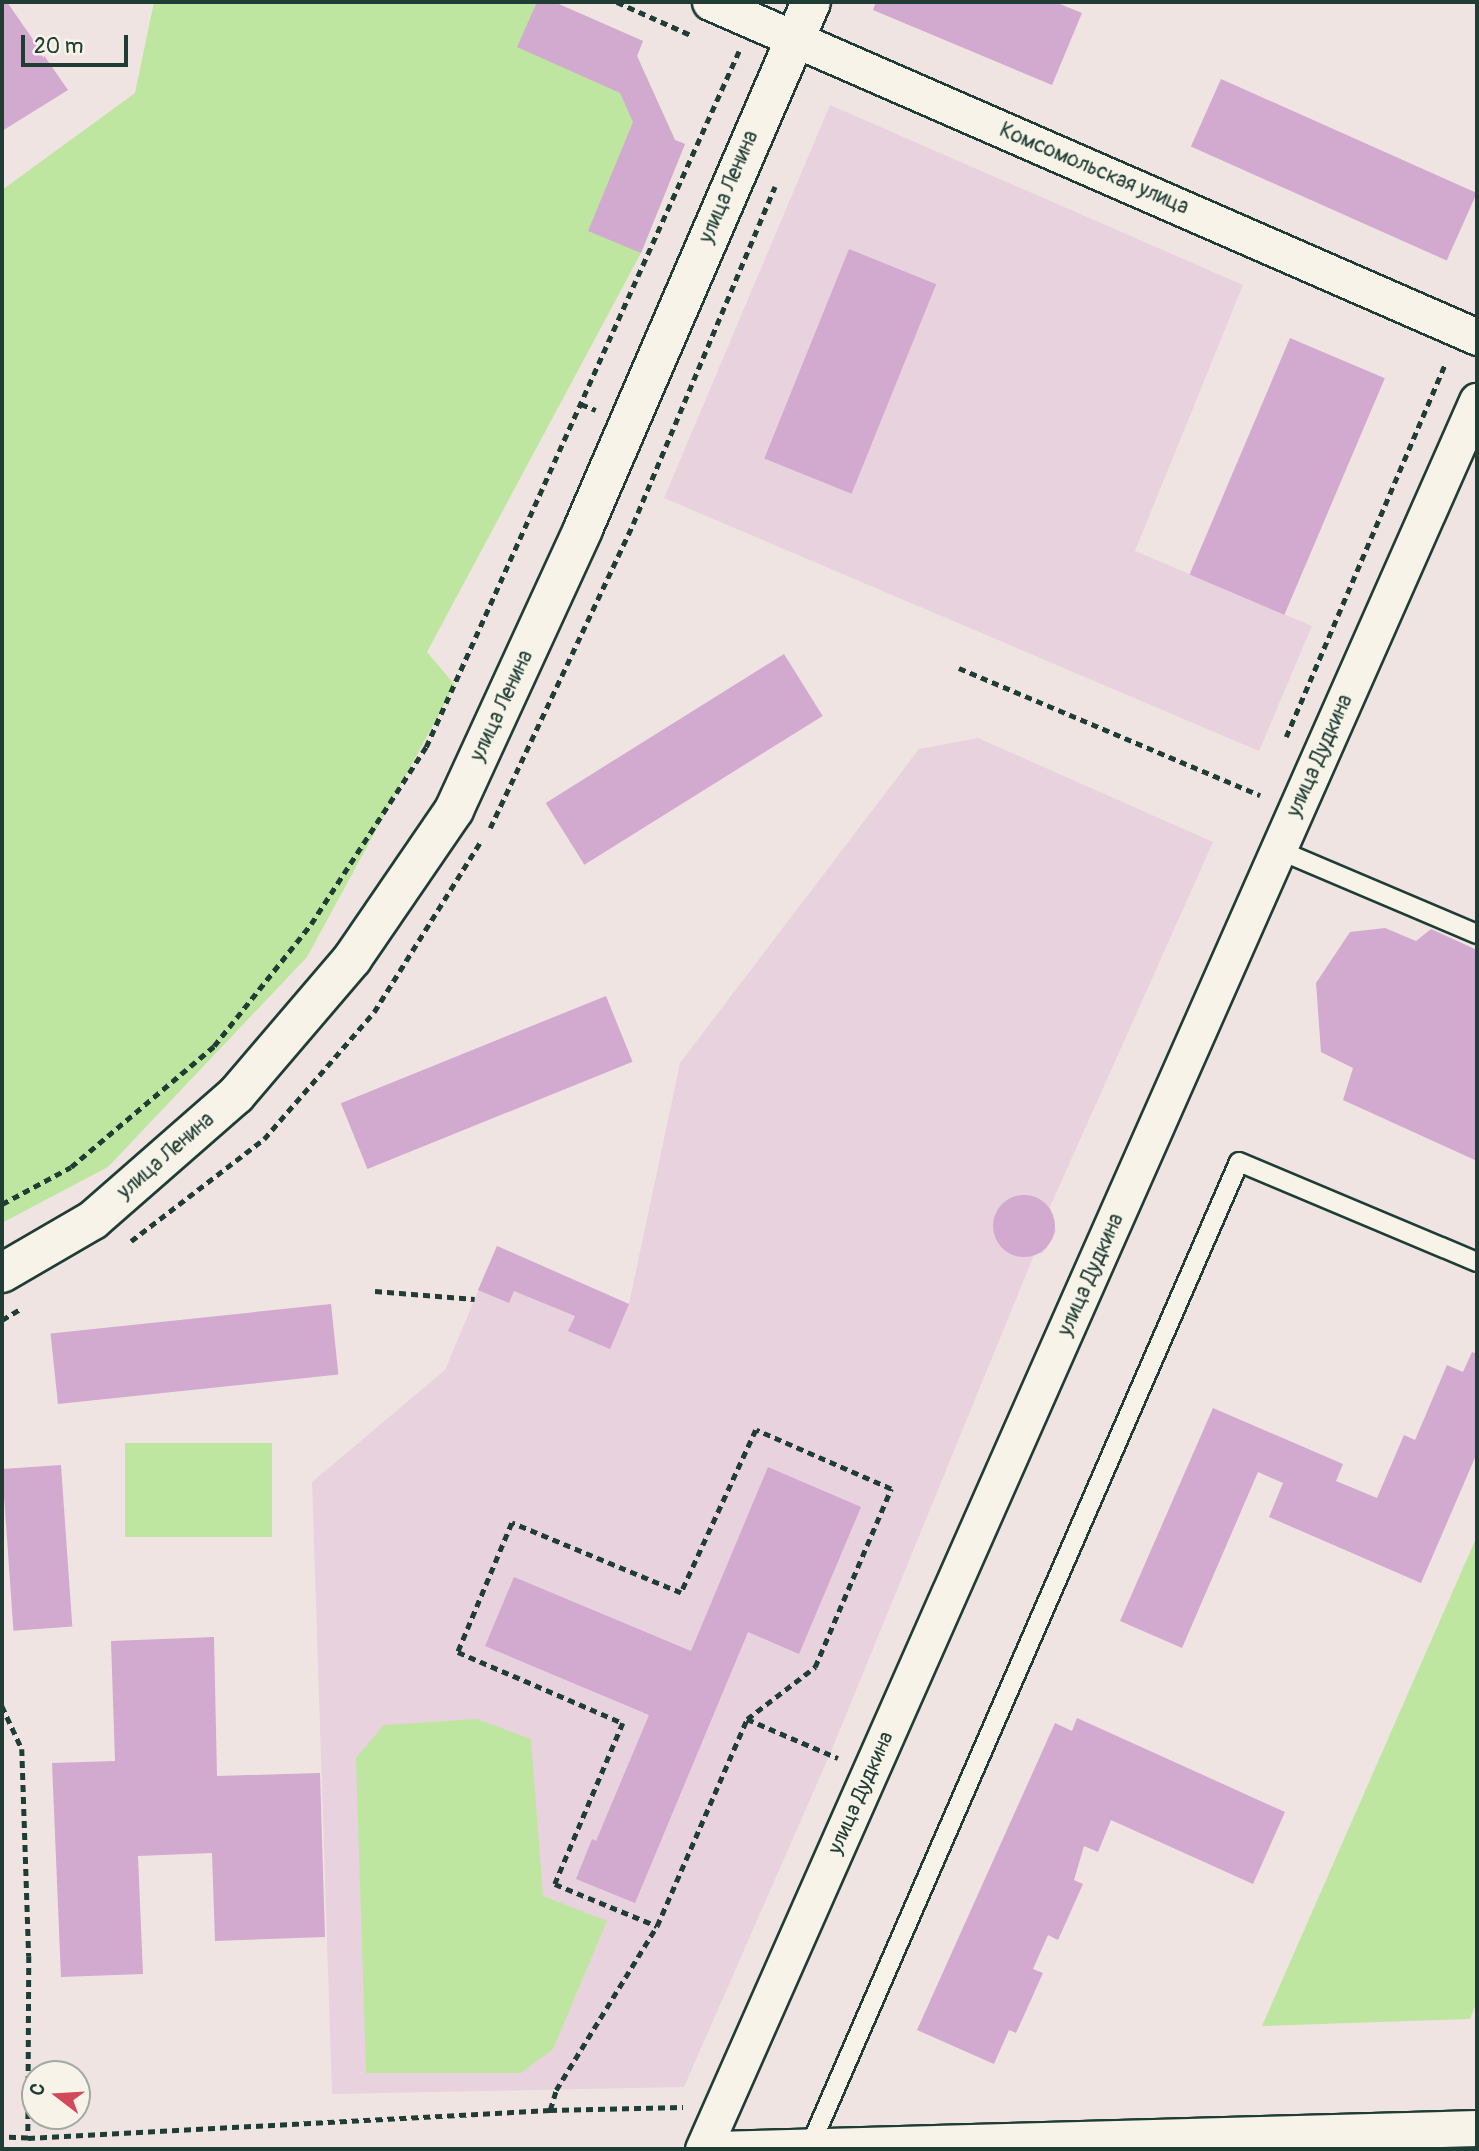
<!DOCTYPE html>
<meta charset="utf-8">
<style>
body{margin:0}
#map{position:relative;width:1479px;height:2151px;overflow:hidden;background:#f0e4e3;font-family:Pangolin,sans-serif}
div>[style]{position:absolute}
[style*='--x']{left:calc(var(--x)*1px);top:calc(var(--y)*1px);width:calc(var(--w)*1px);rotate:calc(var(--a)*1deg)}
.built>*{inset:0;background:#e7d2dd}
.green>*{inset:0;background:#bfe6a0;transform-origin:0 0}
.building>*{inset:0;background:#d2a9cf;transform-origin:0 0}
.round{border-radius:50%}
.path>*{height:4.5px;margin-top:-2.25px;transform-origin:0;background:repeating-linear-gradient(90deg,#1f3d34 0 7px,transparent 0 12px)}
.roads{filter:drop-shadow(2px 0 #1f3d34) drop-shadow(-2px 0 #1f3d34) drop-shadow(0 2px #1f3d34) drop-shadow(0 -2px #1f3d34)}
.lane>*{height:18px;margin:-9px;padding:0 9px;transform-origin:9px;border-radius:9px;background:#f7f3e8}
.street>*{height:35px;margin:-17.5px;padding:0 17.5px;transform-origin:17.5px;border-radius:17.5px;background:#f7f3e8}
.secondary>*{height:38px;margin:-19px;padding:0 19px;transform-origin:19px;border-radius:19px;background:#f7f3e8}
span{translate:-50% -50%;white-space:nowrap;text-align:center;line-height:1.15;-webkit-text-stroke:5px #f7f3e8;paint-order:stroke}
.street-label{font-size:21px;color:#1f3d34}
.frame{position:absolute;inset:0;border:4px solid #1f3d34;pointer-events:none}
.north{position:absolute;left:21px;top:2060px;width:70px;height:70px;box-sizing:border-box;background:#f7f3e8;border:2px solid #a1aaa0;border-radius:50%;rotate:287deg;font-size:19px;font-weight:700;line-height:28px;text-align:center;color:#1f3d34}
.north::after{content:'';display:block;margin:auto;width:24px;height:32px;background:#d1495b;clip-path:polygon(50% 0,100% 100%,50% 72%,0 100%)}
.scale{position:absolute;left:21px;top:35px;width:107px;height:32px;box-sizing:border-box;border:4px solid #1f3d34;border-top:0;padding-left:9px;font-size:21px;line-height:24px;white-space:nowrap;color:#1f3d34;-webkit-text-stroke:5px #f7f3e8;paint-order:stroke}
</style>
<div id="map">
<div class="built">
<div style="clip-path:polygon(830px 105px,1243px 285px,1135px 551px,1312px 626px,1259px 751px,664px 498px)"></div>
<div style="clip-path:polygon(978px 738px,1213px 842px,1050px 1207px,1056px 1232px,1043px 1253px,1034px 1255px,830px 1754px,684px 2087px,332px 2094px,312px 1482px,445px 1370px,497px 1246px,629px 1304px,680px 1063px,919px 749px)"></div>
</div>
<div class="green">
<div style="clip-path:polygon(154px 2px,554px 2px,643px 41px,637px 56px,675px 140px,685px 144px,641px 253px,427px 652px,455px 685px,307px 957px,108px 1167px,2px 1223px,2px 190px,135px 93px)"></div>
<div style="left:272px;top:1443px;width:94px;height:147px;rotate:90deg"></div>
<div style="clip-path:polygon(1477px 1536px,1477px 2001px,1470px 2019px,1262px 2026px)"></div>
<div style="clip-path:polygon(477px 1719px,531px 1739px,543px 1896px,607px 1921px,553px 2049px,521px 2073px,366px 2073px,356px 1758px,384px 1725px)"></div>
</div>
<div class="building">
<div style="clip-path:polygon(2px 2px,7px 2px,68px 90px,2px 131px)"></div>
<div style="clip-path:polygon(537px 2px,554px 2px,643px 41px,637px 56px,675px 140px,685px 144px,641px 253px,588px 231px,633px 122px,620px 93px,517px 47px)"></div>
<div style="clip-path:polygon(876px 2px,1055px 2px,1082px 13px,1052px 85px,873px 10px)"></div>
<div style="left:1221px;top:79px;width:280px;height:74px;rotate:24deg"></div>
<div style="left:849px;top:249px;width:94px;height:226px;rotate:22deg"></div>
<div style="left:1290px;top:338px;width:103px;height:257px;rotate:23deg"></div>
<div style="left:784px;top:654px;width:73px;height:281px;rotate:58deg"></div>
<div style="clip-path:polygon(1385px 928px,1416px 941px,1431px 929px,1477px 950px,1477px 1161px,1343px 1100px,1353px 1068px,1321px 1052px,1316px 983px,1350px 932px)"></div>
<div style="left:606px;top:996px;width:71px;height:286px;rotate:68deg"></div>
<div class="round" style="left:993px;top:1195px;width:62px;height:62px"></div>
<div style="clip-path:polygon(497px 1246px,629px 1304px,610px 1349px,568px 1331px,575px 1316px,514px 1291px,509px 1303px,478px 1290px)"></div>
<div style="left:331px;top:1304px;width:71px;height:282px;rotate:84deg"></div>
<div style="clip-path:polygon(1472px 1352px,1477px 1354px,1477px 1453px,1421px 1583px,1269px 1517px,1283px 1483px,1258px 1472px,1182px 1648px,1120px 1621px,1213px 1408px,1343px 1464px,1336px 1481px,1377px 1498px,1404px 1435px,1415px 1440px,1447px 1365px,1463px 1372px)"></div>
<div style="left:61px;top:1465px;width:162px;height:59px;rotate:86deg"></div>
<div style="clip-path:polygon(768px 1467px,861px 1507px,799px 1654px,748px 1632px,635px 1903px,576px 1879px,592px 1839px,596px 1841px,649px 1715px,485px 1646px,514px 1577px,691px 1651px)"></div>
<div style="clip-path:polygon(214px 1637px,217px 1776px,320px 1773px,325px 1937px,215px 1941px,212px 1853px,138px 1856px,143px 1974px,61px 1977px,52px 1763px,115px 1761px,111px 1641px)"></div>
<div style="clip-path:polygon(1077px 1718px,1285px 1812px,1253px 1884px,1111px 1820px,1098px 1852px,1084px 1846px,1074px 1880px,1083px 1884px,1058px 1940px,1048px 1935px,1033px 1969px,1043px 1973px,1016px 2033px,1009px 2030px,994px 2064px,917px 2030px,1055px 1723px,1072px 1731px)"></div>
</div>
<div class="path">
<div style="--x:617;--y:2;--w:83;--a:24.1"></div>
<div style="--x:581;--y:404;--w:16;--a:22"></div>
<div style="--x:959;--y:668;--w:327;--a:22.9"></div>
<div style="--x:1286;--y:737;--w:405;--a:-66.9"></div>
<div style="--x:490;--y:828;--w:336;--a:-64.8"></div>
<div style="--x:633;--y:524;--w:366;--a:-67.2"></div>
<div style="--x:2;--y:1204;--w:78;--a:-28.2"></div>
<div style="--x:71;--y:1167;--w:187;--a:-40.2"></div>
<div style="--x:214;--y:1046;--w:156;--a:-51.5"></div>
<div style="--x:311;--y:924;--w:211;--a:-57"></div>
<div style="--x:426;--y:747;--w:763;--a:-65.79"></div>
<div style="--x:131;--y:1241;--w:168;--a:-37.5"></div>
<div style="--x:264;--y:1139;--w:168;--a:-49.1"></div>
<div style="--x:374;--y:1012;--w:202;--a:-58"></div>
<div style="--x:375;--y:1291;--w:100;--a:4.6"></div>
<div style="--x:2;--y:1320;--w:23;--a:-31"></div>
<div style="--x:2;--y:1706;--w:47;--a:65.1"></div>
<div style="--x:22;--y:1749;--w:207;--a:88.1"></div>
<div style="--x:29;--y:1956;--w:182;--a:90.3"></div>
<div style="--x:28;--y:2138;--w:26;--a:-178"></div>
<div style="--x:747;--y:1719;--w:99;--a:23.2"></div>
<div style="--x:550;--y:2110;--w:21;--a:-73"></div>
<div style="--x:556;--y:2090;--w:193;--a:-58.4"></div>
<div style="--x:657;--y:1926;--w:226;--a:-66.5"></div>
<div style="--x:747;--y:1719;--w:86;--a:-37.4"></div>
<div style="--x:815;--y:1667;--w:194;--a:-66.9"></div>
<div style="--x:891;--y:1489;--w:147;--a:-156.4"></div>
<div style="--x:756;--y:1430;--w:179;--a:114.7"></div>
<div style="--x:681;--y:1593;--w:183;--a:-157.5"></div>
<div style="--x:512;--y:1523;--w:140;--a:112.7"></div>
<div style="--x:458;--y:1652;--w:180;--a:23.3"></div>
<div style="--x:623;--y:1723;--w:175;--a:112.9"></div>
<div style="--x:555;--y:1884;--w:110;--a:22.4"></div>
<div style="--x:28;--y:2138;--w:523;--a:-3.07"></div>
<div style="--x:550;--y:2110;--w:133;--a:-1.3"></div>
</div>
<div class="roads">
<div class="lane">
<div style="--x:1279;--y:850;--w:215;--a:23"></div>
<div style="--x:810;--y:2146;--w:1073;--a:-66.44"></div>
<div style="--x:1239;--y:1162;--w:258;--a:22.8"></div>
</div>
<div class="street">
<div style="--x:710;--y:2;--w:837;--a:23.59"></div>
<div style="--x:703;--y:2149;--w:1912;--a:-66.12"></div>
<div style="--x:716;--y:2149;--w:761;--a:-1.58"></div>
</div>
<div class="secondary">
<div style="--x:2;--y:1273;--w:105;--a:-30.2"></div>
<div style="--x:93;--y:1220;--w:190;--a:-41.2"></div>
<div style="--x:236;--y:1095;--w:179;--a:-49.5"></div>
<div style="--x:352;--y:959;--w:181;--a:-55.6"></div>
<div style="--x:454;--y:810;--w:309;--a:-65.3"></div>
<div style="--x:583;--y:529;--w:574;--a:-66.6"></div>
</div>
</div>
<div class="street-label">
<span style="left:1094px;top:169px;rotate:23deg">Комсомольская улица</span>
<span style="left:729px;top:187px;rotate:-67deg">улица Ленина</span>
<span style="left:502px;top:706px;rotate:-65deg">улица Ленина</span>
<span style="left:1320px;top:756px;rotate:-66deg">улица Дудкина</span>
<span style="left:166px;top:1156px;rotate:-41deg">улица Ленина</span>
<span style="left:1091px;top:1275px;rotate:-66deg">улица Дудкина</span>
<span style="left:861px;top:1793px;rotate:-66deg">улица Дудкина</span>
</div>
<div class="frame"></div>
<div class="north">С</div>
<div class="scale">20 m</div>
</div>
